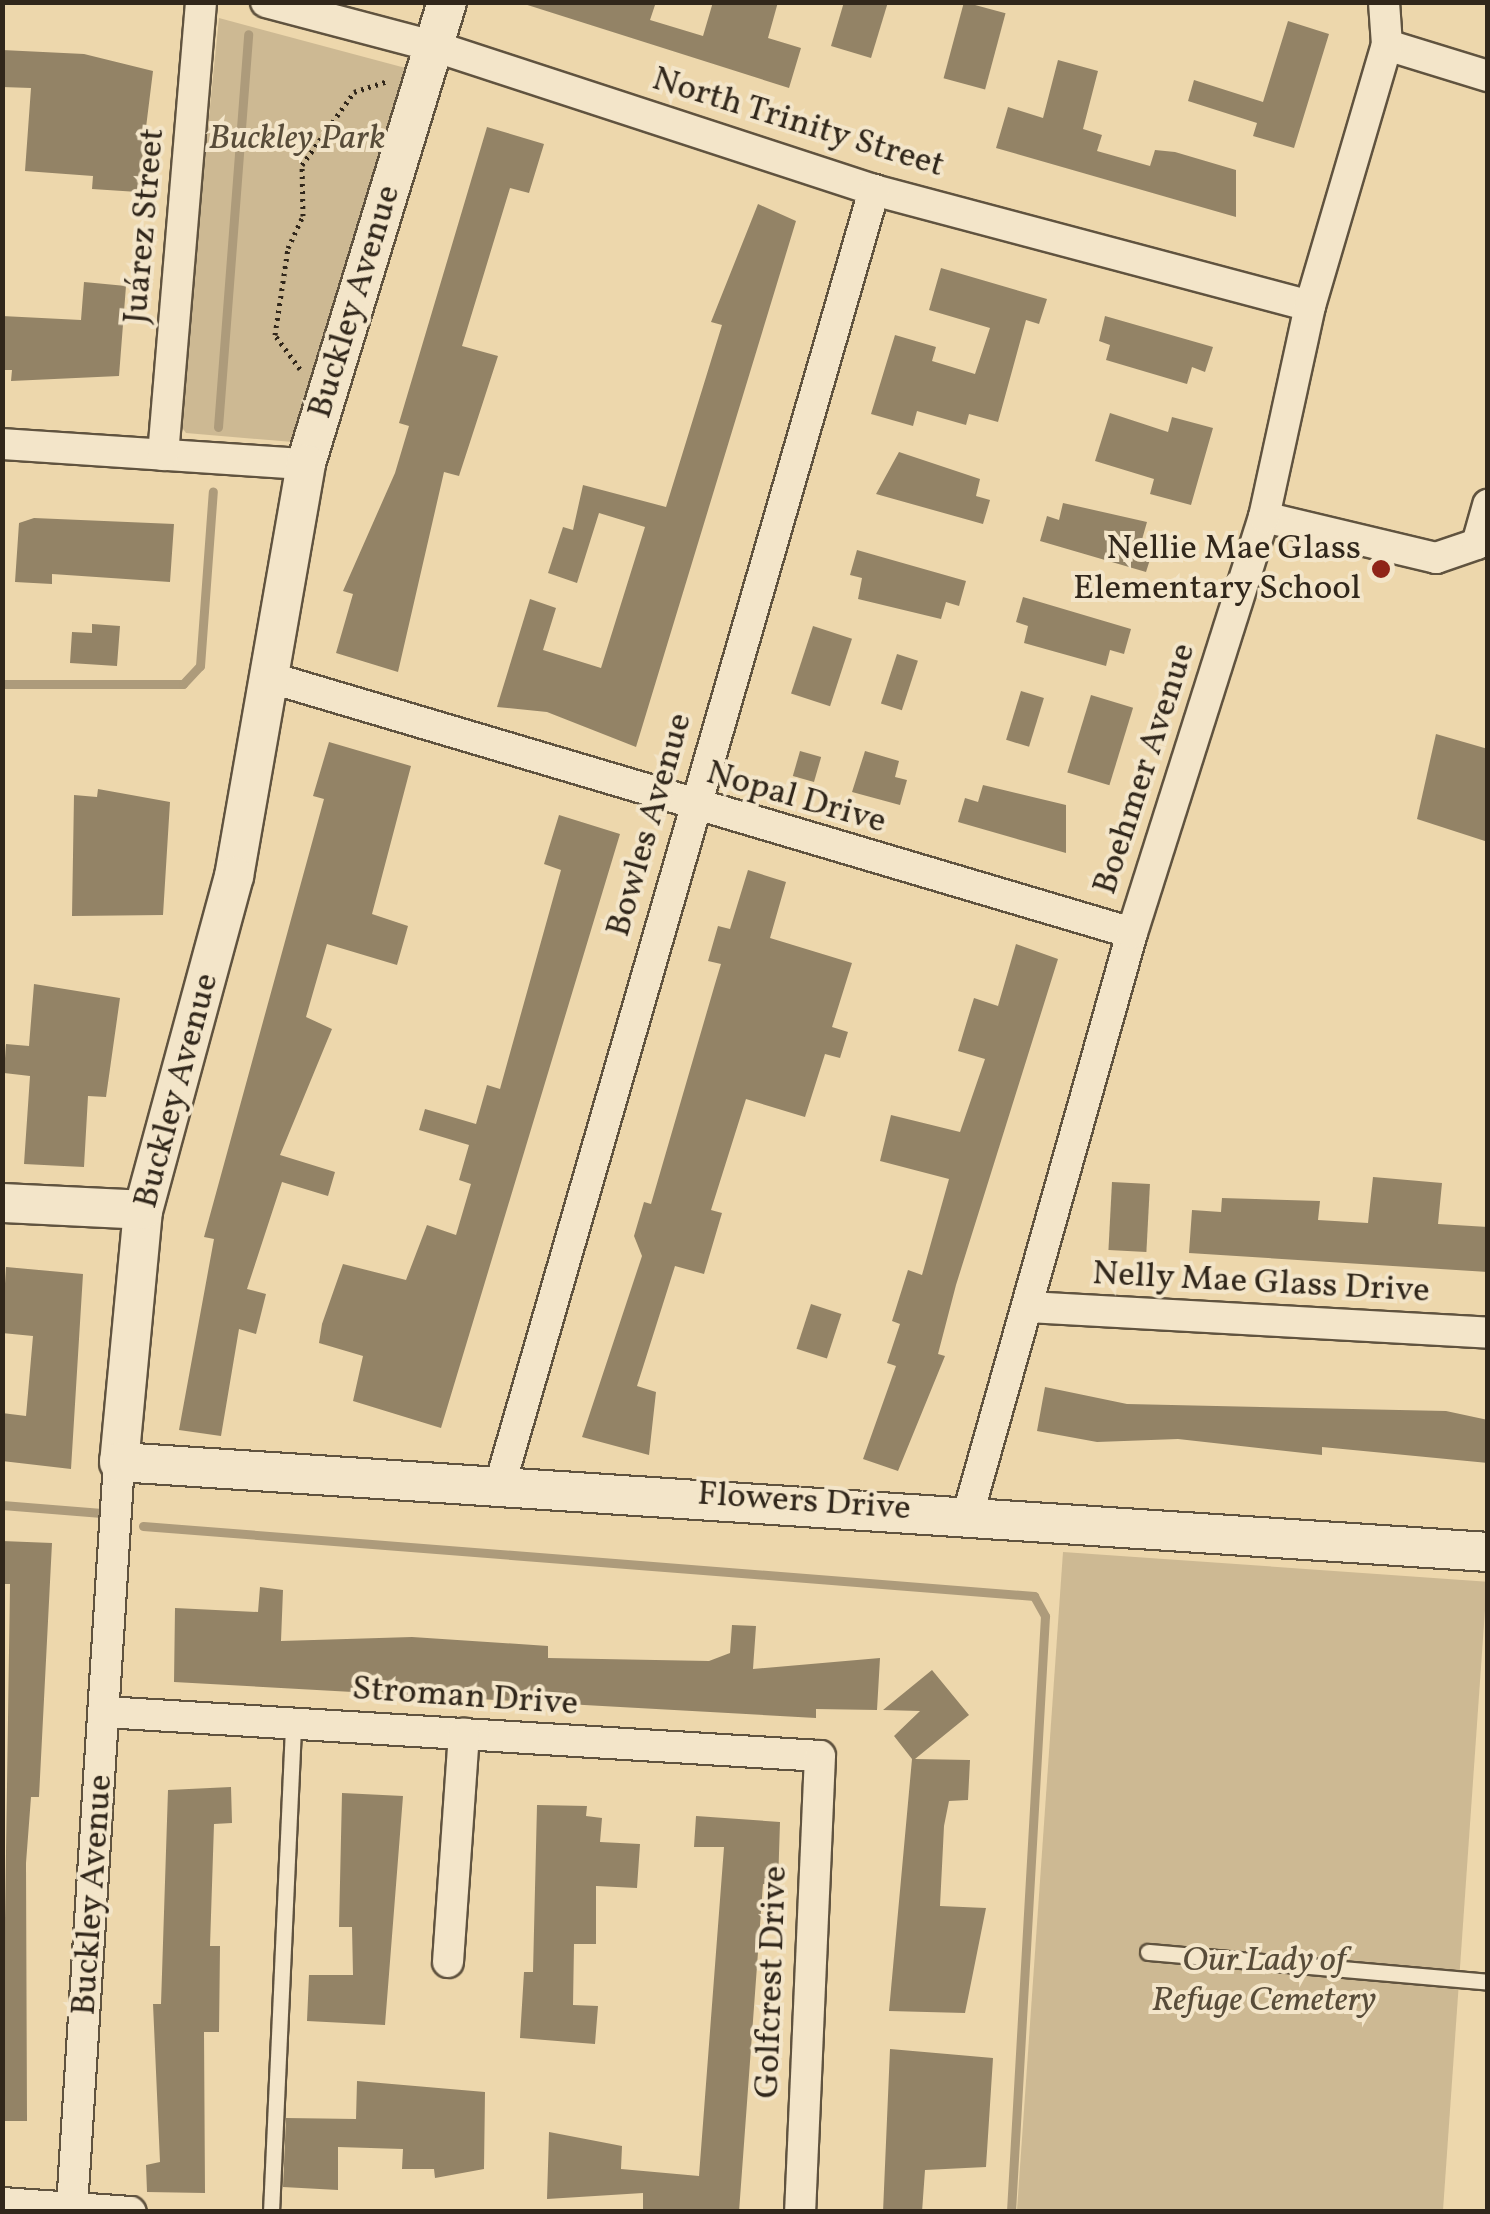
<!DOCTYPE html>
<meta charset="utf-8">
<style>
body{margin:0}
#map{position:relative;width:1490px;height:2214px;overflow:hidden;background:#edd7ac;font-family:Vollkorn,serif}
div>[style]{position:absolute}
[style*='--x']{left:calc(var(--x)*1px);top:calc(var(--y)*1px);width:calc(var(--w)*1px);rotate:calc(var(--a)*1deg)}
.green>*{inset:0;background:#cdb993;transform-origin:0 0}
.stream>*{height:9px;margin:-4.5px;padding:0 4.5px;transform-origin:4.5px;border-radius:4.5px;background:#ad9b7b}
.building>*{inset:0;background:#938366;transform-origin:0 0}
.path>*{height:5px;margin-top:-2.5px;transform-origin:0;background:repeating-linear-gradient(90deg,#31271b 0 2.5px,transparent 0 7.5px)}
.roads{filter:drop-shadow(2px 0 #60533f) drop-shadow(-2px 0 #60533f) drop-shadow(0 2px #60533f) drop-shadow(0 -2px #60533f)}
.service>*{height:15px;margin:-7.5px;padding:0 7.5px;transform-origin:7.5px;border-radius:7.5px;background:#f3e5c9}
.minor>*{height:30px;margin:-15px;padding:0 15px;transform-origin:15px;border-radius:15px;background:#f3e5c9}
.tertiary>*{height:38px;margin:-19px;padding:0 19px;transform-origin:19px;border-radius:19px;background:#f3e5c9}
.dots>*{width:28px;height:28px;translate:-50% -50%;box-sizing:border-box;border:5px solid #f3e5c9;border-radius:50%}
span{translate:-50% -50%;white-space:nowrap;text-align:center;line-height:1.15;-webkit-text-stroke:8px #f3e5c9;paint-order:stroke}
.street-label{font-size:35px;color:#31271b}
.park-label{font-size:35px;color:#584c39;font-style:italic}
.poi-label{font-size:35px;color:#31271b}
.right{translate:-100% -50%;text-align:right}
.frame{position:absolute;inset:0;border:5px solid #31271b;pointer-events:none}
</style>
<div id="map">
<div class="green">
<div style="clip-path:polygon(219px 18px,413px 70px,305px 443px,186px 433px,178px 422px)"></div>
<div style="left:1063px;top:1552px;width:425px;height:661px;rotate:4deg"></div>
</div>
<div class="stream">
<div style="--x:218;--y:427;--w:394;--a:-85.6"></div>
<div style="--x:2;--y:684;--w:181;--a:0"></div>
<div style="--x:183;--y:684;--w:25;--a:-47"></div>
<div style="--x:200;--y:666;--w:175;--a:-85.8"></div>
<div style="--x:2;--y:1505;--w:100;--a:4.6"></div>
<div style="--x:143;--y:1526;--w:894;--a:4.49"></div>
<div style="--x:1034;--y:1596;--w:23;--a:61"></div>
<div style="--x:1045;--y:1616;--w:597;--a:93.27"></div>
</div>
<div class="building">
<div style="clip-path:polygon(518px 2px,656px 2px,650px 20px,703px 36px,713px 2px,778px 2px,768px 38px,801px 48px,789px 88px)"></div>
<div style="clip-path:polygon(844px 2px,888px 2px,871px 58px,831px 46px)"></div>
<div style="left:964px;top:2px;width:43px;height:79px;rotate:15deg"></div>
<div style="clip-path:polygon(1288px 21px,1329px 34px,1294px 148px,1253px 136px,1257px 123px,1188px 101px,1194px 80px,1263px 102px)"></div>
<div style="clip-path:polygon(2px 50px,84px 54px,153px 71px,138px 192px,92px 189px,93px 176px,25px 171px,31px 88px,2px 87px)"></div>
<div style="clip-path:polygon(1058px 60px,1098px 71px,1083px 129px,1102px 135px,1097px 151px,1150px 166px,1155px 150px,1175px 152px,1236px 170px,1236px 217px,996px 148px,1008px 107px,1043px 118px)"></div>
<div style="clip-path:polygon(487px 127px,544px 144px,529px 193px,510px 188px,462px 346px,498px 356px,459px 476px,444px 472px,398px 672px,336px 653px,353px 594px,343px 591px,395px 473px,409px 426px,399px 423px)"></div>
<div style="clip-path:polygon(758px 204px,796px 221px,636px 747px,547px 712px,497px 707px,530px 599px,556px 608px,543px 650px,601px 668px,645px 527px,599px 513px,577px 583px,548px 573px,563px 527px,573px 530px,583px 485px,666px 507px,722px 325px,711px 322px)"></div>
<div style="clip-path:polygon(941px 268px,1047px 299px,1039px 324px,1026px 320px,998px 422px,969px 414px,966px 425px,917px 411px,913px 426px,871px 414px,895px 335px,936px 347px,932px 361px,975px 374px,990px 328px,929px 310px)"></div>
<div style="clip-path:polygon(84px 282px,126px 286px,119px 376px,11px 381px,12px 370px,2px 370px,2px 316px,81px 320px)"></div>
<div style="clip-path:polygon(1105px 316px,1213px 347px,1205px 372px,1192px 367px,1187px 384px,1106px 360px,1110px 345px,1099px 341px)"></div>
<div style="clip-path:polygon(1110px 413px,1168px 432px,1172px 417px,1213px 428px,1191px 505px,1150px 494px,1154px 479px,1095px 461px)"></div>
<div style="clip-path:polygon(899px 452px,980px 479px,976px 496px,990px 500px,983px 524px,876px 494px)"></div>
<div style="clip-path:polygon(1063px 503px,1147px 522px,1141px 543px,1154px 547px,1146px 572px,1040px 541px,1047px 516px,1059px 520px)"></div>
<div style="clip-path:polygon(34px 518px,174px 524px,170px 582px,52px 574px,52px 584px,15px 582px,19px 523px)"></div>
<div style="clip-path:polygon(857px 550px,966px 581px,959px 606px,946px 602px,941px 619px,858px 599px,862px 578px,850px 575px)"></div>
<div style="clip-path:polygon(1023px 597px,1131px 629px,1124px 654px,1110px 650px,1106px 666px,1024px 643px,1028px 626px,1016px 622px)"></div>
<div style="clip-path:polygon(92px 624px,120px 626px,117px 666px,70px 663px,72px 632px,92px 633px)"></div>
<div style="left:813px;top:626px;width:41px;height:71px;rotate:18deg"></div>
<div style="left:897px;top:654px;width:22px;height:52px;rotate:18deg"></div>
<div style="left:1021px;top:691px;width:24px;height:51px;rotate:17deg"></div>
<div style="left:1091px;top:695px;width:44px;height:81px;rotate:17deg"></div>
<div style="clip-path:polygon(1436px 734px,1488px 749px,1488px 842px,1417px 819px)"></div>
<div style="clip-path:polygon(329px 742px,411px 766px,372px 914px,408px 926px,397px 965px,327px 944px,306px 1017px,332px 1029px,280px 1155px,335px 1172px,328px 1196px,282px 1182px,247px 1289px,266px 1294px,256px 1334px,239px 1329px,221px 1436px,179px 1430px,214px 1239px,204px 1237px,324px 799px,313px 796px)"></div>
<div style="left:800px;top:751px;width:22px;height:26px;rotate:16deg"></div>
<div style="clip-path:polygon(865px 751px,899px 761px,895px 777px,907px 780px,900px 805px,852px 792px)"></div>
<div style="clip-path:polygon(983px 785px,1066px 805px,1066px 853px,958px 822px,965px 798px,978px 802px)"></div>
<div style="clip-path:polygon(98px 789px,170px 802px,163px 915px,72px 916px,74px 795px,97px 797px)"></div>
<div style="clip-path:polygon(559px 815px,620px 834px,441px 1428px,353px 1401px,363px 1356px,319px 1343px,322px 1324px,343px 1264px,406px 1280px,427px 1225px,456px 1235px,471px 1184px,459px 1180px,469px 1145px,419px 1130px,425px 1109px,476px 1124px,487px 1085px,500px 1089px,561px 870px,544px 864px)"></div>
<div style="clip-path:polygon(748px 870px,786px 882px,770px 938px,852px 963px,832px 1027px,848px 1032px,840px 1058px,825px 1054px,805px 1117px,746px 1099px,711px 1210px,722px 1213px,704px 1274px,675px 1266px,637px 1386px,656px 1392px,649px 1455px,582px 1437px,642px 1256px,634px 1236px,644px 1202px,651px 1204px,715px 984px,721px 964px,708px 961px,718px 926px,730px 929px)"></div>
<div style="clip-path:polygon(1016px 944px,1058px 959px,956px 1285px,938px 1354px,945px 1356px,898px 1471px,863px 1459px,896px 1366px,887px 1363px,900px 1324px,892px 1321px,908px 1270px,922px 1275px,949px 1179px,880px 1161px,891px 1115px,960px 1132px,985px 1059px,958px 1051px,974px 998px,998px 1006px)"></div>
<div style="clip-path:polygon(34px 984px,120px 998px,106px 1097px,88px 1096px,84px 1167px,24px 1164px,30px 1076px,4px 1073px,6px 1044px,29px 1046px)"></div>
<div style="clip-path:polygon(1373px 1177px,1442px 1183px,1438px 1224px,1488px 1227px,1488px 1272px,1189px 1253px,1192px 1210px,1221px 1212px,1222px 1198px,1320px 1201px,1318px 1220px,1368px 1223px)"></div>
<div style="left:1112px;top:1182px;width:38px;height:68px;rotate:3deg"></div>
<div style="clip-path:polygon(6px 1267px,83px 1274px,71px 1469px,2px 1461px,2px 1413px,26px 1416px,33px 1336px,2px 1333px)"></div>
<div style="left:811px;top:1304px;width:32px;height:47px;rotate:18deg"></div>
<div style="clip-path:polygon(1045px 1387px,1127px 1404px,1446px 1411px,1488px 1420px,1488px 1463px,1322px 1447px,1322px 1455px,1178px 1439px,1097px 1442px,1037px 1431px)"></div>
<div style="clip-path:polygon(2px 1541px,52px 1543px,39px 1797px,31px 1797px,26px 1863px,27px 2121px,2px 2121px,10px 1584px,2px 1584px)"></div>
<div style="clip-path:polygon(260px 1587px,283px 1590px,281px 1641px,412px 1637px,548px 1646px,548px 1658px,709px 1661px,730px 1653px,732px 1625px,756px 1626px,753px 1669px,880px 1658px,877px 1710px,816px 1709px,816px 1718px,174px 1682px,175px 1608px,258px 1612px)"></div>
<div style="clip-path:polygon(932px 1670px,969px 1715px,915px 1759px,970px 1760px,968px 1800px,949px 1801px,944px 1826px,940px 1906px,986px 1908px,965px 2013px,889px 2011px,912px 1759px,894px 1736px,920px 1711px,883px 1710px)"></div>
<div style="clip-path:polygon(231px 1787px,232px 1823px,214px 1824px,210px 1946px,220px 1946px,219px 2032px,204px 2032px,205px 2193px,147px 2192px,146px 2165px,160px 2162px,153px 2004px,161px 2004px,168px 1790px)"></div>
<div style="clip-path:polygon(342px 1793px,403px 1796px,385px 2025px,307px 2021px,309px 1975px,353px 1975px,352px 1927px,339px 1927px)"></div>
<div style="clip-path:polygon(537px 1805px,587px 1806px,586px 1816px,602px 1818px,600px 1842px,640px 1844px,637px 1888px,596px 1886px,596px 1944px,574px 1944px,573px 2005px,598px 2006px,595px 2044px,520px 2038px,524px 1972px,533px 1972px)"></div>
<div style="clip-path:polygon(696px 1816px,780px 1822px,778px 1885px,763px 1884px,739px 2212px,643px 2212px,643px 2193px,547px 2199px,549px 2132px,622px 2146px,621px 2169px,699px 2176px,724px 1847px,694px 1847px)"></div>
<div style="clip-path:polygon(890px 2049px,993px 2058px,986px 2167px,925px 2170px,922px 2212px,883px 2212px)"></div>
<div style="clip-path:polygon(357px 2081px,485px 2092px,484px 2169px,435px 2178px,434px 2169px,402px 2169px,403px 2149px,338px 2147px,338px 2190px,283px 2187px,286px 2118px,356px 2119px)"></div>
</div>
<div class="path">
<div style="--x:300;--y:369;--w:42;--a:-126.3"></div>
<div style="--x:275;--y:335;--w:88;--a:-81.5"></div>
<div style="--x:288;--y:248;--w:35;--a:-65"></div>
<div style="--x:303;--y:216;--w:51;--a:-91.1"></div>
<div style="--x:302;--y:165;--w:90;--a:-54.5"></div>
<div style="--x:354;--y:92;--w:35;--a:-18"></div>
</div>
<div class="roads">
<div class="service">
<div style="--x:1148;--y:1952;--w:341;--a:5"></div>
<div style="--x:271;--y:2212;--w:488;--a:-87.4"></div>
</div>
<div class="minor">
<div style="--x:266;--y:2;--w:173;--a:14.8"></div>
<div style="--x:433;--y:46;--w:464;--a:18.1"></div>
<div style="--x:874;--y:190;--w:451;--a:14.9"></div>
<div style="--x:1387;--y:45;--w:106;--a:17.1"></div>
<div style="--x:2;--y:444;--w:305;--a:3.8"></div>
<div style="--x:163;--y:455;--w:455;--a:-85.2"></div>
<div style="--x:1264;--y:517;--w:177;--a:13.4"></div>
<div style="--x:1436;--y:558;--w:43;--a:-18.9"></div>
<div style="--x:1477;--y:544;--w:41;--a:-74.2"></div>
<div style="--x:268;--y:677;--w:901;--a:16.5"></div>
<div style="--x:1030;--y:1307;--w:459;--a:3.2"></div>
<div style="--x:501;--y:1481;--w:1344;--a:-73.88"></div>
<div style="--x:968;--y:1514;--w:604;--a:-74.24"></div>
<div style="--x:1132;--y:933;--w:436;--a:-72.4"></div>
<div style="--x:1264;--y:517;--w:216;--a:-77.7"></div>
<div style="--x:1310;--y:306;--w:272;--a:-73.6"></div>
<div style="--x:1387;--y:45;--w:43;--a:-94"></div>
<div style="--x:105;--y:1712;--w:716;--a:3.52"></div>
<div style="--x:820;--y:1756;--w:456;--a:92.5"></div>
<div style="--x:448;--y:1962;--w:229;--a:-86"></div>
<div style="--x:2;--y:2203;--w:129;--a:4"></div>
<div style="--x:72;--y:2207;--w:746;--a:-86.39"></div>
</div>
<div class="tertiary">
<div style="--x:447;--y:2;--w:483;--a:107"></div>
<div style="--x:306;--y:464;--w:418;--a:99.9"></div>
<div style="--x:234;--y:876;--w:346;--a:105.2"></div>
<div style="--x:143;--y:1210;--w:253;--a:95.4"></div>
<div style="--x:119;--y:1462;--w:1372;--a:3.76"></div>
<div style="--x:2;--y:1203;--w:141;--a:2.8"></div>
</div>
</div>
<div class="dots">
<div style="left:1381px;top:569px;background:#8f2418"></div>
</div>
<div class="street-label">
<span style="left:798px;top:123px;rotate:17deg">North Trinity Street</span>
<span style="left:145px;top:226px;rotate:-85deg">Juárez Street</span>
<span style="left:355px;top:302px;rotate:-73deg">Buckley Avenue</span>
<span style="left:1145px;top:769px;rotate:-72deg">Boehmer Avenue</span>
<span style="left:796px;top:798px;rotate:16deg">Nopal Drive</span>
<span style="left:650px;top:825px;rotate:-74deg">Bowles Avenue</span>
<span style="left:177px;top:1091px;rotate:-75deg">Buckley Avenue</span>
<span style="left:1261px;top:1283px;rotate:3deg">Nelly Mae Glass Drive</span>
<span style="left:804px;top:1502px;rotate:4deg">Flowers Drive</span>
<span style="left:465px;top:1697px;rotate:4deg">Stroman Drive</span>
<span style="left:93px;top:1895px;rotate:-86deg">Buckley Avenue</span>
<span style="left:772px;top:1982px;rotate:-88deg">Golfcrest Drive</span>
</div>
<div class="park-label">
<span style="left:297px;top:139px">Buckley Park</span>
<span style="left:1264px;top:1981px">Our Lady of<br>Refuge Cemetery</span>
</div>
<div class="poi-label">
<span class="right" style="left:1361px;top:569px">Nellie Mae Glass<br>Elementary School</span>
</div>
<div class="frame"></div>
</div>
